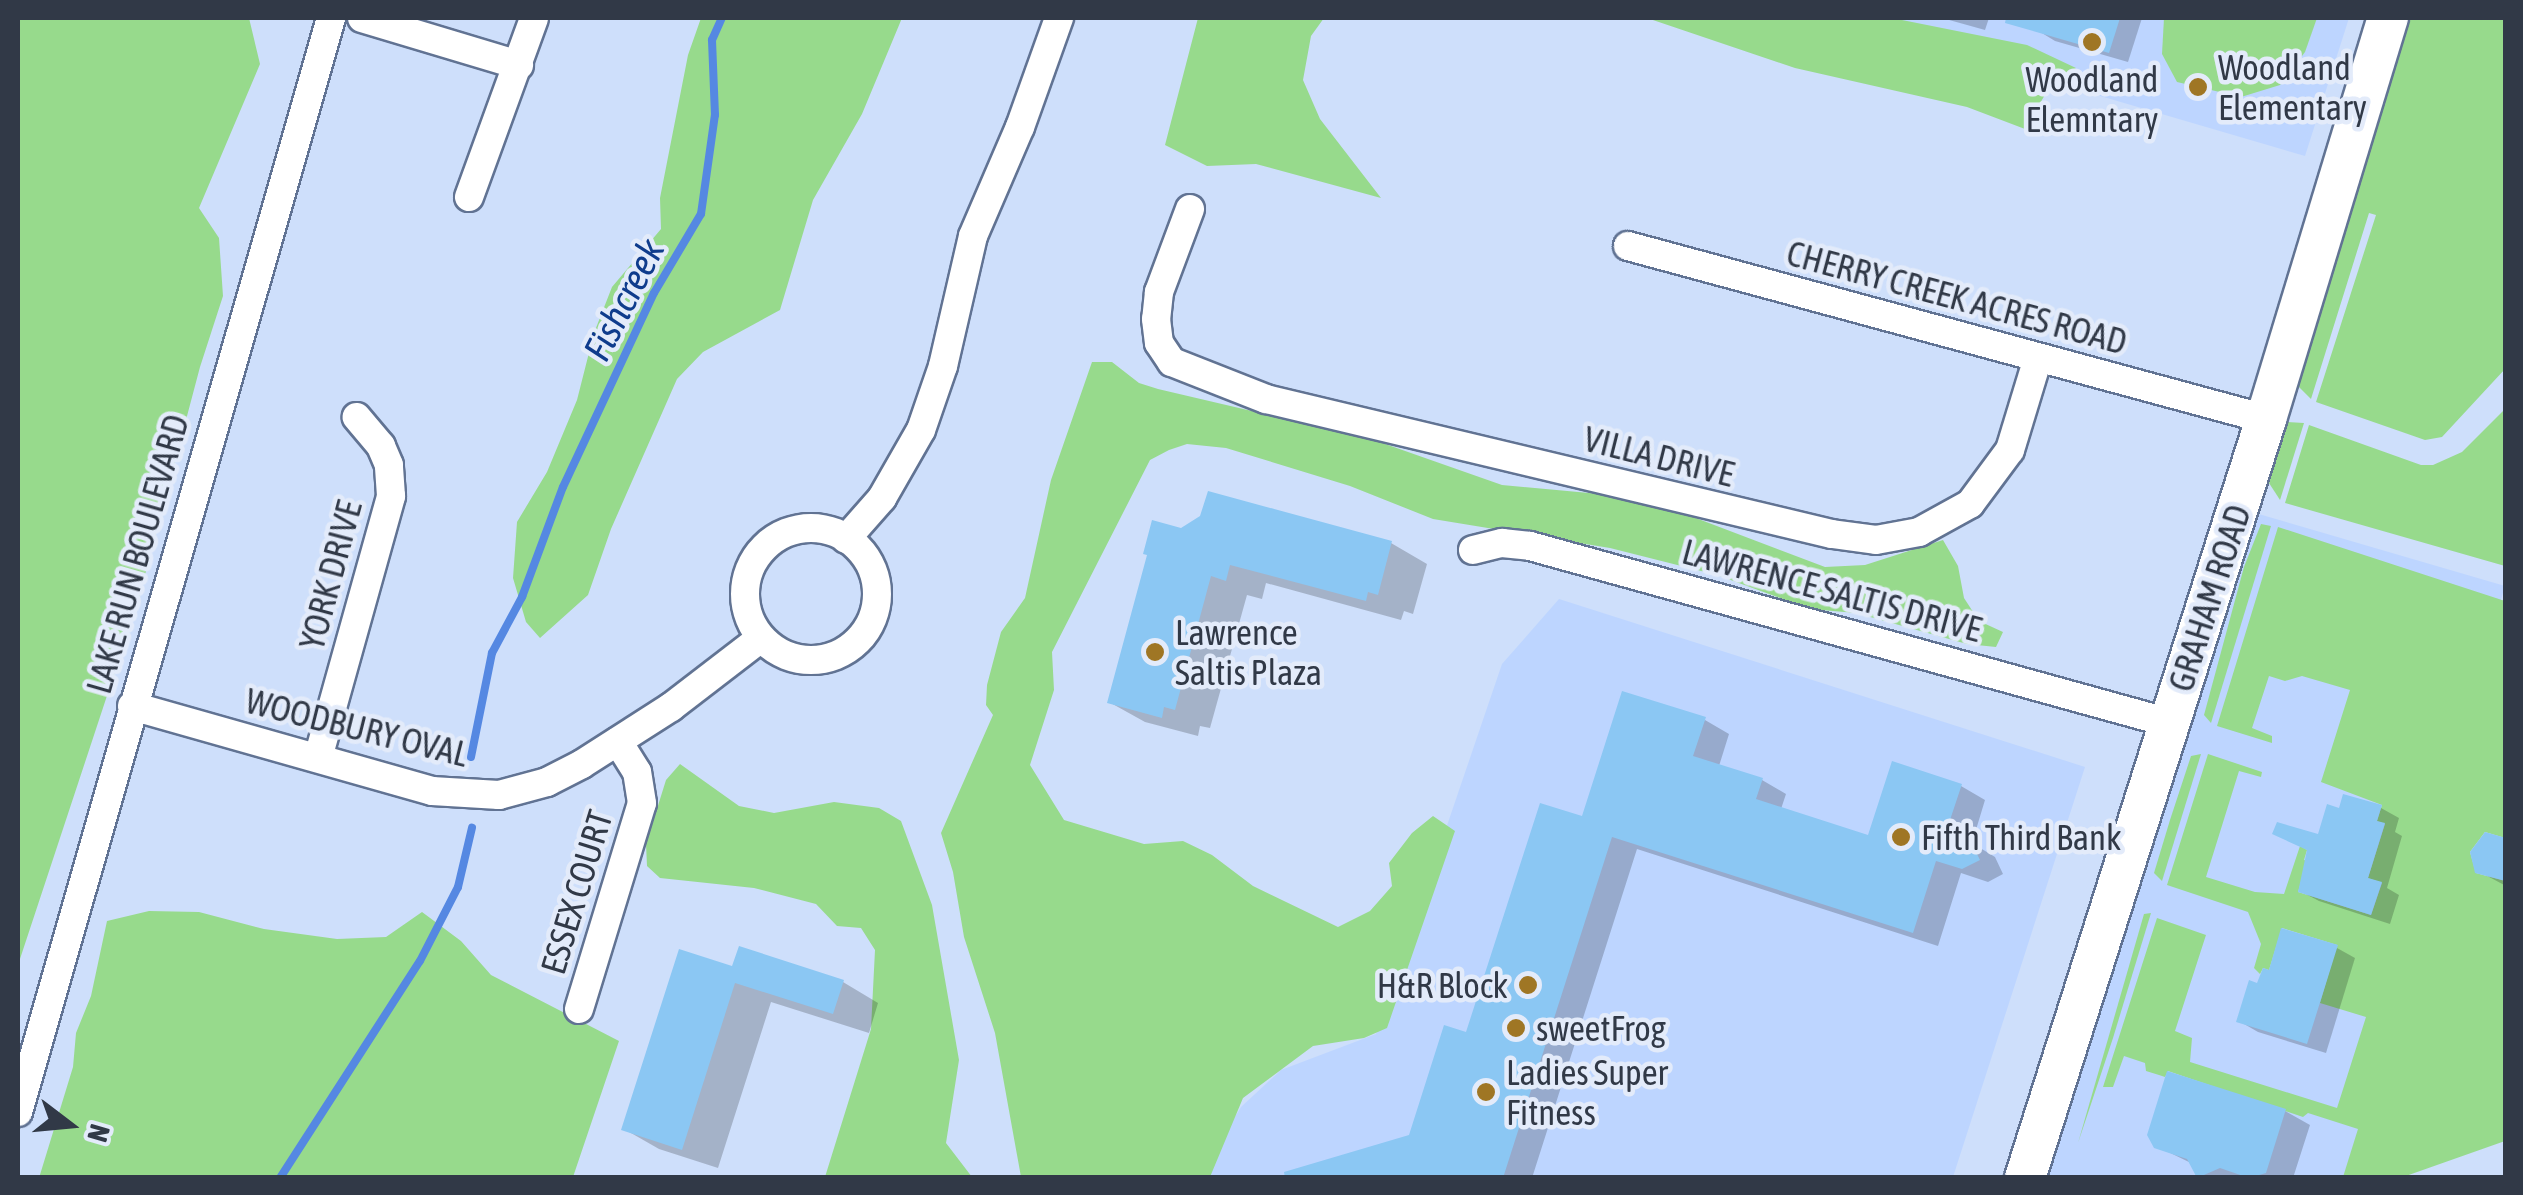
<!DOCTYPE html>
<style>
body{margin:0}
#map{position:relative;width:2523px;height:1195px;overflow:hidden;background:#cedffb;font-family:"Asap Condensed",sans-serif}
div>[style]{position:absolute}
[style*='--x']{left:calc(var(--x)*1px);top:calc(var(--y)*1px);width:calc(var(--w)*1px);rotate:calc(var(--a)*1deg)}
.built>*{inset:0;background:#bdd5ff}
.green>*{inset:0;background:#97da8c}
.shadow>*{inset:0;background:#0003}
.stream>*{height:8px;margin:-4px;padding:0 4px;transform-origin:4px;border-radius:4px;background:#5588e2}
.building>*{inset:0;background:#8bc7f3}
.roads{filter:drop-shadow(2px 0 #617393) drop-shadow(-2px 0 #617393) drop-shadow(0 2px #617393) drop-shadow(0 -2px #617393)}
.street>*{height:28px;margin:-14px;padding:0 14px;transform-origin:14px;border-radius:14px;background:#fff}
.street>.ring{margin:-14px;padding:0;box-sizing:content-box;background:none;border:28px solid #fff;border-radius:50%}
.secondary>*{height:40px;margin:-20px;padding:0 20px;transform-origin:20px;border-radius:20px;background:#fff}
.dots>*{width:28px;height:28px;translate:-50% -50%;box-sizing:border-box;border:5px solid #e3ebfa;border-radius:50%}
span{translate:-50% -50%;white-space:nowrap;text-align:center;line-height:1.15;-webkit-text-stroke:9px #e3ebfa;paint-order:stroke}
.poi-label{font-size:35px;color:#313947}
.left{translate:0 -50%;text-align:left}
.right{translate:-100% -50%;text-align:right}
.street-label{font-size:35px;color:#313947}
.water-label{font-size:38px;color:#0f3c8c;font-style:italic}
.frame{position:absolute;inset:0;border:20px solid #313947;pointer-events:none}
.north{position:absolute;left:20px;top:1075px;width:100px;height:100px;-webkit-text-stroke:8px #e3ebfa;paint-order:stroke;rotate:106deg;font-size:28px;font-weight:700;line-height:40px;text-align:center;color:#313947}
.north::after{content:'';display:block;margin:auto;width:35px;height:45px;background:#313947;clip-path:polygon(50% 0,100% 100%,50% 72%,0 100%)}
</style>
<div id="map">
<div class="built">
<div style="clip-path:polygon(1834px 18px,2349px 18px,2305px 156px)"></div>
<div style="clip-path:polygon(2238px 508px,2505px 586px,2354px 1090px,2373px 1177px,2025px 1178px)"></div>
<div style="clip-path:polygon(1559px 599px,2085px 767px,1953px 1177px,1198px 1178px,1241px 1107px,1281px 1070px,1376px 1034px,1502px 664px)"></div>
</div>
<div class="green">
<div style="clip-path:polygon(18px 18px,249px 18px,260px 64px,199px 208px,219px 238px,223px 296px,200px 367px,137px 605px,18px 965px)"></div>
<div style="clip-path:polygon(701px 18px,902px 18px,862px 114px,813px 200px,780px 310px,703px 352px,677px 379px,611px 529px,588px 595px,540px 638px,526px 622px,513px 578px,517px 522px,547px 472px,577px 400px,594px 333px,612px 287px,661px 229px,660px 198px,688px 55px)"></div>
<div style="clip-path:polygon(1198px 18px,1324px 18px,1311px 36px,1303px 80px,1320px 119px,1381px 198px,1256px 164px,1207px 166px,1165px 145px)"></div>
<div style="clip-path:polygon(1647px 18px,1892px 18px,2027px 45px,2076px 68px,2046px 93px,2025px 129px,1967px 107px,1795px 68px)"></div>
<div style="clip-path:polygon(2164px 18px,2317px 18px,2305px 52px,2280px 85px,2241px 97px,2177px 82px,2162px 54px)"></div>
<div style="clip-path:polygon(2407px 18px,2505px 18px,2505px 369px,2442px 437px,2425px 440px,2316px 402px,2376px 215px,2369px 213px,2311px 399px,2297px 385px)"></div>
<div style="clip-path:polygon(1092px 362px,1112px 362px,1139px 383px,1158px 389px,1371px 439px,1502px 485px,1643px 498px,1825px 567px,1865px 565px,1943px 540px,1958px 566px,1964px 598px,1979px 621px,2003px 632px,1996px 647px,1967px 644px,1856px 613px,1810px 609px,1717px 575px,1610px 548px,1433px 519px,1350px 486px,1226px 448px,1187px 444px,1169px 450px,1150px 460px,1052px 652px,1054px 690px,1030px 765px,1064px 820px,1144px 844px,1183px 841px,1212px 855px,1253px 886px,1338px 927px,1370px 911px,1392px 886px,1389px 863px,1412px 833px,1433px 816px,1455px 831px,1387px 1028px,1364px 1038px,1313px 1046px,1243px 1098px,1210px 1177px,1021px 1177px,995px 1033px,964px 937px,953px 872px,941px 833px,993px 715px,986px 705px,987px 685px,1001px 632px,1025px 598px,1051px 480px)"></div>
<div style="clip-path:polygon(2505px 409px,2505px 566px,2285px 503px,2309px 425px,2421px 465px,2433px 465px,2462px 452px)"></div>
<div style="clip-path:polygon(2287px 422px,2304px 423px,2280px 500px,2269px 483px)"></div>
<div style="clip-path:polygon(2261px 524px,2271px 526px,2211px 723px,2204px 715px,2244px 567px)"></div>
<div style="clip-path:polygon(2278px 527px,2505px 601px,2505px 838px,2485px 832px,2470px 852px,2476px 873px,2505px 881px,2505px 1141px,2403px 1177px,2343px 1177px,2358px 1129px,2308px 1113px,2303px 1117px,2168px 1071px,2165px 1077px,2159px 1075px,2146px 1071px,2145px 1063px,2124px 1056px,2113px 1087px,2103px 1087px,2157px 918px,2206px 935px,2175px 1031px,2192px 1038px,2190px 1062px,2337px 1108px,2366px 1017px,2320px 1003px,2337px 945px,2282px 928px,2269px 970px,2263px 968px,2260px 974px,2254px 968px,2261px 944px,2248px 912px,2167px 885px,2208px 754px,2262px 772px,2261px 777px,2239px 771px,2206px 877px,2255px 892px,2284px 894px,2300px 846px,2307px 850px,2304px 860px,2308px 861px,2298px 892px,2371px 915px,2382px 883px,2368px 878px,2385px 824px,2377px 821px,2382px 805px,2321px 782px,2350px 690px,2302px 676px,2285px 681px,2269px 676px,2252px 728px,2272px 736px,2272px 743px,2217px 726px)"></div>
<div style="clip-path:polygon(2201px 754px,2162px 881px,2154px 873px,2170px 820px,2191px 756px)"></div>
<div style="clip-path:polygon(680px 764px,739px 806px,774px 813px,834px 802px,879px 808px,901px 821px,932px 905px,959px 1060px,946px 1143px,972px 1177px,825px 1177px,871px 1029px,875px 950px,861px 928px,837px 926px,816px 904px,754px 888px,660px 878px,647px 866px,646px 844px,666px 780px)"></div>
<div style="clip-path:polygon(149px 911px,199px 912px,264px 929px,337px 939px,386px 937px,422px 912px,461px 941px,491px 975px,619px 1041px,573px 1177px,39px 1178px,73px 1067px,76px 1033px,91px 996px,107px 921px)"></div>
<div style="clip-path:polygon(2151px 913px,2113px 1038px,2078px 1143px,2144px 914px)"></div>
</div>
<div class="shadow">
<div style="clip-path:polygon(1942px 18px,1989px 18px,1985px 30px)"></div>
<div style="clip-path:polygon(2041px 18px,2142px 18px,2128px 62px,2055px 41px,2037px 30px)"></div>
<div style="clip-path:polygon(1182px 530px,1391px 543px,1427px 564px,1413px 614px,1404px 611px,1401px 620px,1266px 583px,1262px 599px,1247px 595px,1210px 728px,1200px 726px,1198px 736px,1145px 722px,1109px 702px)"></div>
<div style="clip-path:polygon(1705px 720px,1729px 734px,1719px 766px,1762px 780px,1786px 794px,1781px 809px,1869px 838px,1961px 786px,1985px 800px,1972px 843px,1995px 857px,2003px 874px,1988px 882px,1961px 873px,1938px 946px,1637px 849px,1532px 1178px,1276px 1178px,1411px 1137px,1583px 819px)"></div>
<div style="clip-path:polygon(2381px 808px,2399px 818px,2395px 832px,2402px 836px,2387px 888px,2399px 895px,2390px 924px,2319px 901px,2300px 891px,2310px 851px,2275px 833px,2320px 837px,2341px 811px)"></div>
<div style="clip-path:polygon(2506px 840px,2506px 886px,2478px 871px)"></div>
<div style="clip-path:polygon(2337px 948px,2355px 958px,2326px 1053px,2258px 1032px,2239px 1021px,2259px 986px)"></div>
<div style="clip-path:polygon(734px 969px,843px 982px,878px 1003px,869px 1033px,771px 1002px,718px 1168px,659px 1149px,624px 1129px)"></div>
<div style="clip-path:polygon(2285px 1111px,2310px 1125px,2293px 1178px,2200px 1178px,2193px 1164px,2156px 1146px)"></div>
</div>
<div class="stream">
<div style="--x:471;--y:757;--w:106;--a:-78.6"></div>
<div style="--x:492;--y:653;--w:64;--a:-61.8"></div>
<div style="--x:522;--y:597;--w:117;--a:-69.6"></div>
<div style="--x:563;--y:487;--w:214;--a:-64.9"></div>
<div style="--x:654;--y:293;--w:92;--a:-59.3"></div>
<div style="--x:701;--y:214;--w:100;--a:-82"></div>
<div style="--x:715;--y:115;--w:75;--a:-92.3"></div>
<div style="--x:712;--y:40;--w:24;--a:-66"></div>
<div style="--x:280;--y:1178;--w:258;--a:-57.2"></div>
<div style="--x:420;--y:961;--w:83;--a:-62.8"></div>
<div style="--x:458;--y:887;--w:61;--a:-76.7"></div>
</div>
<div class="building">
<div style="clip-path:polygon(2006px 18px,2120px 18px,2109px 53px,2005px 23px)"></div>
<div style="clip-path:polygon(1208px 491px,1392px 541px,1378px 595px,1368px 592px,1366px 601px,1230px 565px,1226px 581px,1211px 576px,1175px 710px,1164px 707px,1162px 718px,1107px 703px,1147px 555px,1143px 554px,1152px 520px,1181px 528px,1200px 516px)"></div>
<div style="clip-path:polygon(1622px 691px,1706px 717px,1693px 756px,1763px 778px,1756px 799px,1868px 835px,1892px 761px,1962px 784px,1946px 832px,1970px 840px,1980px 860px,1962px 869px,1936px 861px,1913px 933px,1612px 837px,1503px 1178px,1285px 1178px,1284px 1172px,1409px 1135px,1444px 1025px,1466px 1032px,1540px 803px,1582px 816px)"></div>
<div style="clip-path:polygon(2343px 794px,2382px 805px,2377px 821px,2385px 823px,2368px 878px,2382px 882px,2371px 915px,2298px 892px,2307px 850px,2272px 834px,2277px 822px,2318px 834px,2327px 804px,2339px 808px)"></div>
<div style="clip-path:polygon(2485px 832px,2506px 838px,2506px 881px,2475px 873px,2470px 852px)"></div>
<div style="clip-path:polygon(2281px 928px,2338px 945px,2307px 1044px,2236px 1022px,2249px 980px,2257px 983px,2263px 968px,2269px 970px)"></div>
<div style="clip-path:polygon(739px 946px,844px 980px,833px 1014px,735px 983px,682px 1150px,621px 1130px,679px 949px,732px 966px)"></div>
<div style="clip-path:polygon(2167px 1071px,2286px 1109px,2266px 1173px,2249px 1178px,2220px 1168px,2197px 1178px,2187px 1159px,2154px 1148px,2147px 1135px)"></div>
</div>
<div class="roads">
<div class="street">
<div style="--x:362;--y:18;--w:164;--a:16.7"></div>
<div style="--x:469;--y:197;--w:190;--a:-70"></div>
<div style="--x:1190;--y:209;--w:89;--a:110.5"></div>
<div style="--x:1159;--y:292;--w:27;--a:96"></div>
<div style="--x:1156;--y:319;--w:24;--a:83"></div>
<div style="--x:1159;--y:343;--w:23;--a:56"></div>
<div style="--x:1172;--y:362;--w:101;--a:21.5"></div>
<div style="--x:1266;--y:399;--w:582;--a:13.42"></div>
<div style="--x:1832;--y:534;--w:44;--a:7.8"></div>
<div style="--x:1876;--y:540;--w:44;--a:-10.5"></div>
<div style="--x:1919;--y:532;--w:58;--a:-28.8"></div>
<div style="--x:1970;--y:504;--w:67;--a:-53.5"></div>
<div style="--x:2010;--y:450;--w:96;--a:-73.1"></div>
<div style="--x:1628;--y:246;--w:661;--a:15.17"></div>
<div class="ring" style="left:745px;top:528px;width:104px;height:104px"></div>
<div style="--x:846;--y:539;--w:55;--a:-48.7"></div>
<div style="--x:882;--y:498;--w:78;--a:-60.2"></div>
<div style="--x:921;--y:430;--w:68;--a:-71"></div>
<div style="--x:943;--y:366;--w:133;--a:-77"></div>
<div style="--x:973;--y:236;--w:119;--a:-66.7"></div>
<div style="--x:1020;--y:127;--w:116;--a:-70.3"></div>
<div style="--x:1473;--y:550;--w:30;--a:-14"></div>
<div style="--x:1502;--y:543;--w:28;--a:6"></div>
<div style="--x:1530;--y:546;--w:664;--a:15.46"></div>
<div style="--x:132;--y:706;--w:312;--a:15.8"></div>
<div style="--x:432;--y:791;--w:67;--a:3.4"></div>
<div style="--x:499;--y:795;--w:50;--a:-15.2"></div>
<div style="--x:547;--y:782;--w:39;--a:-27"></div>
<div style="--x:582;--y:764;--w:106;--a:-32.6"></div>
<div style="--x:671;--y:707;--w:113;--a:-37.5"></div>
<div style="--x:318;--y:758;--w:272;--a:-74.4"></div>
<div style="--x:391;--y:496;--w:31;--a:-94"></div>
<div style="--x:389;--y:465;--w:21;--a:-113"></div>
<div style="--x:381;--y:446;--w:38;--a:-130"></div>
<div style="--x:579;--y:1009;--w:215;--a:-73"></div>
<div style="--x:642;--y:803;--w:31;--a:-99"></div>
<div style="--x:637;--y:772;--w:36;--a:-122"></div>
<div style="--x:18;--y:1112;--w:1138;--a:-74.03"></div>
</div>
<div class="secondary">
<div style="--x:2025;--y:1178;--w:796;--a:-72.38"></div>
<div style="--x:2266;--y:419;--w:419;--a:-73.1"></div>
</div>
</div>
<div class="dots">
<div style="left:2092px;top:42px;background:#9f7624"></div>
<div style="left:2198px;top:87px;background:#9f7624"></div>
<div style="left:1155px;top:652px;background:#9f7624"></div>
<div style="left:1901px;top:837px;background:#9f7624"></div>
<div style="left:1528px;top:985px;background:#9f7624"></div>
<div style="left:1516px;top:1028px;background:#9f7624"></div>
<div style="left:1486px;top:1092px;background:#9f7624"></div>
</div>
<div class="poi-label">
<span class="left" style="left:2218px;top:87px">Woodland<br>Elementary</span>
<span style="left:2092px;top:99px">Woodland<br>Elemntary</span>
<span class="left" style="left:1175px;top:652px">Lawrence<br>Saltis Plaza</span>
<span class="left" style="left:1921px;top:837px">Fifth Third Bank</span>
<span class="right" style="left:1508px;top:985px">H&amp;R Block</span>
<span class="left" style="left:1536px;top:1028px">sweetFrog</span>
<span class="left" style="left:1506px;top:1092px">Ladies Super<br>Fitness</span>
</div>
<div class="street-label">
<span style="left:1957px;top:297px;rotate:15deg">CHERRY CREEK ACRES ROAD</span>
<span style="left:1659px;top:456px;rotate:14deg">VILLA DRIVE</span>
<span style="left:137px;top:554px;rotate:-74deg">LAKE RUN BOULEVARD</span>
<span style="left:330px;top:575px;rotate:-75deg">YORK DRIVE</span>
<span style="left:1832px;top:590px;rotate:15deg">LAWRENCE SALTIS DRIVE</span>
<span style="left:2209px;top:598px;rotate:-72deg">GRAHAM ROAD</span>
<span style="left:357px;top:727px;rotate:14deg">WOODBURY OVAL</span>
<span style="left:576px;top:892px;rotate:-73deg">ESSEX COURT</span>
</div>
<div class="water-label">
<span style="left:624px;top:300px;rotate:-63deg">Fishcreek</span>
</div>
<div class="frame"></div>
<div class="north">N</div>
</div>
